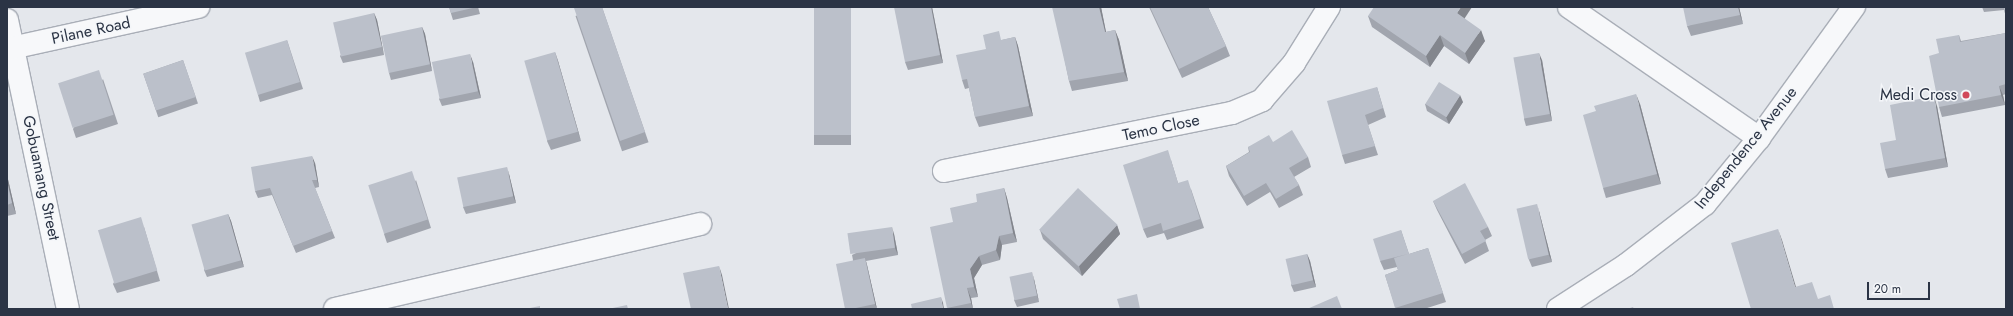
<!DOCTYPE html>
<style>
body{margin:0}
#map{position:relative;width:2013px;height:316px;overflow:hidden;background:#e4e7ec;font-family:Jost,sans-serif}
div>[style]{position:absolute}
[style*='--x']{left:calc(var(--x)*1px);top:calc(var(--y)*1px);width:calc(var(--w)*1px);rotate:calc(var(--a)*1deg)}
.roads{filter:drop-shadow(1px 0 #a9aeb7) drop-shadow(-1px 0 #a9aeb7) drop-shadow(0 1px #a9aeb7) drop-shadow(0 -1px #a9aeb7)}
.minor>*{height:22px;margin:-11px;padding:0 11px;transform-origin:11px;border-radius:11px;background:#f7f8fa}
.tertiary>*{height:22px;margin:-11px;padding:0 11px;transform-origin:11px;border-radius:11px;background:#f7f8fa}
.wall>*{inset:0;background:#a1a5ae;transform-origin:0 0}
.shaded-wall>*{inset:0;background:#83868d}
.building>*{inset:0;background:#bbc0ca;transform-origin:0 0}
.dots>*{width:11px;height:11px;translate:-50% -50%;box-sizing:border-box;border:2px solid #f4f6f9;border-radius:50%}
span{translate:-50% -50%;white-space:nowrap;text-align:center;line-height:1.15;-webkit-text-stroke:3px #f4f6f9;paint-order:stroke}
.street-label{font-size:16px;color:#2b3445}
.poi-label{font-size:16px;color:#2b3445}
.right{translate:-100% -50%;text-align:right}
.frame{position:absolute;inset:0;border:8px solid #2b3445;pointer-events:none}
.scale{position:absolute;left:1867px;top:282px;width:63px;height:18px;box-sizing:border-box;border:2px solid #2b3445;border-top:0;padding-left:5px;font-size:12px;line-height:14px;white-space:nowrap;color:#2b3445;-webkit-text-stroke:3px #f4f6f9;paint-order:stroke}
</style>
<div id="map">
<div class="roads">
<div class="minor">
<div style="--x:1569;--y:7;--w:231;--a:34.6"></div>
<div style="--x:7;--y:20;--w:295;--a:78.1"></div>
<div style="--x:7;--y:49;--w:196;--a:-12.4"></div>
<div style="--x:944;--y:171;--w:294;--a:-11.4"></div>
<div style="--x:1232;--y:113;--w:33;--a:-23"></div>
<div style="--x:1262;--y:100;--w:49;--a:-49.1"></div>
<div style="--x:1294;--y:63;--w:66;--a:-58"></div>
<div style="--x:335;--y:309;--w:375;--a:-13.1"></div>
</div>
<div class="tertiary">
<div style="--x:1558;--y:309;--w:81;--a:-32.9"></div>
<div style="--x:1626;--y:265;--w:100;--a:-37.7"></div>
<div style="--x:1705;--y:204;--w:85;--a:-50.7"></div>
<div style="--x:1759;--y:138;--w:162;--a:-54.1"></div>
</div>
</div>
<div class="wall">
<div style="clip-path:polygon(449px 7px,478px 7px,480px 14px,453px 20px)"></div>
<div style="left:602px;top:7px;width:143px;height:28px;rotate:71deg"></div>
<div style="left:814px;top:7px;width:37px;height:138px"></div>
<div style="clip-path:polygon(932px 7px,943px 63px,908px 70px,905px 62px)"></div>
<div style="clip-path:polygon(1054px 7px,1101px 7px,1106px 32px,1115px 30px,1119px 40px,1128px 81px,1072px 91px,1069px 81px)"></div>
<div style="clip-path:polygon(1149px 7px,1208px 7px,1226px 46px,1230px 56px,1182px 78px)"></div>
<div style="clip-path:polygon(1739px 7px,1743px 24px,1691px 36px,1687px 26px)"></div>
<div style="clip-path:polygon(1982px 7px,2006px 7px,2006px 17px,2004px 10px,1984px 12px)"></div>
<div style="clip-path:polygon(374px 13px,377px 20px,384px 55px,343px 63px,340px 56px)"></div>
<div style="clip-path:polygon(1368px 16px,1464px 18px,1485px 41px,1469px 64px,1444px 46px,1430px 67px,1372px 27px)"></div>
<div style="clip-path:polygon(422px 27px,425px 34px,432px 71px,391px 80px,389px 73px)"></div>
<div style="clip-path:polygon(2006px 33px,2006px 94px,2003px 95px,2005px 105px,1942px 117px,1939px 107px,1939px 53px,1959px 35px,1961px 41px)"></div>
<div style="clip-path:polygon(1015px 37px,1018px 46px,1033px 116px,979px 127px,975px 117px,969px 88px,965px 89px,962px 80px,1002px 40px)"></div>
<div style="clip-path:polygon(287px 40px,303px 89px,260px 102px,258px 95px)"></div>
<div style="clip-path:polygon(555px 52px,558px 61px,581px 141px,551px 150px,547px 141px)"></div>
<div style="left:183px;top:60px;width:46px;height:42px;rotate:71deg"></div>
<div style="clip-path:polygon(1542px 60px,1552px 121px,1526px 126px,1524px 119px)"></div>
<div style="clip-path:polygon(473px 62px,481px 98px,442px 106px,439px 99px)"></div>
<div style="clip-path:polygon(103px 79px,118px 124px,76px 138px,73px 129px)"></div>
<div style="clip-path:polygon(1377px 87px,1386px 117px,1368px 125px,1378px 155px,1345px 164px,1342px 155px)"></div>
<div style="clip-path:polygon(1463px 102px,1449px 124px,1427px 111px,1425px 104px)"></div>
<div style="clip-path:polygon(1640px 104px,1661px 184px,1606px 198px,1603px 188px)"></div>
<div style="clip-path:polygon(1937px 106px,1948px 167px,1888px 178px,1885px 169px,1896px 140px)"></div>
<div style="clip-path:polygon(1273px 142px,1308px 157px,1311px 167px,1294px 177px,1299px 185px,1303px 195px,1279px 208px,1270px 192px,1247px 206px,1229px 176px,1226px 166px,1249px 152px,1248px 147px)"></div>
<div style="clip-path:polygon(1171px 160px,1178px 183px,1191px 189px,1204px 228px,1167px 240px,1164px 233px,1147px 238px,1143px 229px)"></div>
<div style="clip-path:polygon(315px 163px,319px 187px,315px 188px,335px 238px,296px 253px,272px 195px,258px 198px,255px 191px)"></div>
<div style="clip-path:polygon(509px 174px,516px 203px,466px 214px,463px 207px)"></div>
<div style="clip-path:polygon(7px 175px,16px 214px,7px 216px)"></div>
<div style="clip-path:polygon(416px 180px,431px 228px,387px 243px,384px 234px)"></div>
<div style="clip-path:polygon(1004px 188px,1007px 198px,1017px 242px,1002px 245px,1000px 260px,982px 265px,974px 278px,978px 297px,971px 298px,973px 309px,948px 309px,953px 222px,977px 202px)"></div>
<div style="clip-path:polygon(1433px 201px,1488px 227px,1492px 236px,1485px 240px,1489px 251px,1465px 264px,1437px 210px)"></div>
<div style="clip-path:polygon(1539px 211px,1552px 262px,1532px 267px,1529px 260px)"></div>
<div style="clip-path:polygon(228px 214px,231px 221px,244px 267px,207px 277px,204px 270px)"></div>
<div style="clip-path:polygon(1117px 225px,1120px 234px,1082px 276px,1043px 239px,1040px 230px)"></div>
<div style="clip-path:polygon(144px 227px,160px 281px,117px 293px,113px 284px)"></div>
<div style="clip-path:polygon(1401px 230px,1409px 254px,1428px 248px,1446px 302px,1424px 309px,1396px 309px,1385px 275px,1398px 270px,1397px 267px,1384px 270px,1380px 261px)"></div>
<div style="clip-path:polygon(894px 234px,898px 255px,866px 261px,867px 265px,877px 309px,845px 309px,853px 260px,852px 255px)"></div>
<div style="clip-path:polygon(1307px 254px,1310px 261px,1316px 287px,1294px 292px,1291px 285px)"></div>
<div style="clip-path:polygon(1034px 279px,1039px 302px,1017px 307px,1014px 300px)"></div>
</div>
<div class="shaded-wall">
<div style="clip-path:polygon(931px 7px,932px 7px,943px 63px,940px 55px)"></div>
<div style="clip-path:polygon(1099px 7px,1101px 7px,1108px 42px,1105px 32px)"></div>
<div style="clip-path:polygon(1461px 7px,1472px 7px,1461px 24px,1457px 13px)"></div>
<div style="clip-path:polygon(1738px 7px,1739px 7px,1743px 24px,1740px 15px)"></div>
<div style="clip-path:polygon(374px 13px,377px 20px,384px 55px,382px 47px)"></div>
<div style="clip-path:polygon(422px 27px,425px 34px,432px 71px,430px 64px)"></div>
<div style="clip-path:polygon(1115px 30px,1119px 40px,1128px 81px,1124px 72px)"></div>
<div style="clip-path:polygon(1481px 30px,1485px 41px,1469px 64px,1465px 53px)"></div>
<div style="clip-path:polygon(1440px 35px,1444px 46px,1430px 67px,1426px 56px)"></div>
<div style="clip-path:polygon(1015px 37px,1018px 46px,1033px 116px,1029px 106px)"></div>
<div style="clip-path:polygon(555px 52px,558px 61px,581px 141px,578px 132px)"></div>
<div style="clip-path:polygon(1539px 53px,1542px 60px,1552px 121px,1550px 114px)"></div>
<div style="clip-path:polygon(470px 54px,473px 62px,481px 98px,478px 91px)"></div>
<div style="clip-path:polygon(1999px 86px,2003px 95px,2005px 105px,2001px 95px)"></div>
<div style="clip-path:polygon(1636px 94px,1640px 104px,1661px 184px,1657px 174px)"></div>
<div style="clip-path:polygon(1460px 95px,1463px 102px,1449px 124px,1446px 117px)"></div>
<div style="clip-path:polygon(1934px 96px,1937px 106px,1948px 167px,1945px 158px)"></div>
<div style="clip-path:polygon(312px 156px,315px 163px,319px 187px,317px 180px)"></div>
<div style="clip-path:polygon(507px 167px,509px 174px,516px 203px,513px 196px)"></div>
<div style="clip-path:polygon(7px 175px,16px 214px,12px 203px,7px 181px)"></div>
<div style="clip-path:polygon(1004px 188px,1007px 198px,1017px 242px,1013px 233px)"></div>
<div style="clip-path:polygon(1537px 204px,1539px 211px,1552px 262px,1549px 255px)"></div>
<div style="clip-path:polygon(228px 214px,231px 221px,244px 267px,241px 260px)"></div>
<div style="clip-path:polygon(1117px 225px,1120px 234px,1082px 276px,1079px 266px)"></div>
<div style="clip-path:polygon(892px 227px,894px 234px,898px 255px,895px 248px)"></div>
<div style="clip-path:polygon(1778px 229px,1782px 240px,1799px 297px,1795px 287px)"></div>
<div style="clip-path:polygon(999px 236px,1002px 245px,1000px 260px,996px 250px)"></div>
<div style="clip-path:polygon(1307px 254px,1310px 261px,1316px 287px,1313px 280px)"></div>
<div style="clip-path:polygon(979px 256px,982px 265px,974px 278px,978px 297px,974px 287px,970px 269px)"></div>
<div style="clip-path:polygon(865px 258px,867px 265px,877px 309px,875px 304px)"></div>
<div style="clip-path:polygon(719px 266px,722px 275px,729px 309px,728px 309px)"></div>
<div style="clip-path:polygon(1032px 272px,1034px 279px,1039px 302px,1037px 295px)"></div>
<div style="clip-path:polygon(967px 288px,971px 298px,973px 309px,971px 303px)"></div>
<div style="clip-path:polygon(941px 297px,943px 303px,944px 309px,943px 309px)"></div>
</div>
<div class="building">
<div style="clip-path:polygon(449px 7px,477px 7px,451px 13px)"></div>
<div style="clip-path:polygon(577px 7px,602px 7px,645px 132px,620px 141px,574px 8px)"></div>
<div style="left:814px;top:7px;width:37px;height:128px"></div>
<div style="clip-path:polygon(894px 7px,931px 7px,940px 55px,905px 62px)"></div>
<div style="clip-path:polygon(1052px 7px,1099px 7px,1105px 32px,1115px 30px,1124px 72px,1069px 81px)"></div>
<div style="clip-path:polygon(1150px 7px,1208px 7px,1226px 46px,1179px 69px)"></div>
<div style="clip-path:polygon(1374px 7px,1461px 7px,1457px 13px,1481px 30px,1465px 53px,1440px 35px,1426px 56px,1368px 16px)"></div>
<div style="clip-path:polygon(1683px 7px,1738px 7px,1740px 15px,1687px 26px)"></div>
<div style="clip-path:polygon(2004px 7px,2006px 7px,2006px 13px,2005px 13px)"></div>
<div style="left:374px;top:13px;width:35px;height:42px;rotate:77deg"></div>
<div style="left:422px;top:27px;width:38px;height:42px;rotate:78deg"></div>
<div style="clip-path:polygon(999px 31px,1001px 40px,1015px 37px,1029px 106px,975px 117px,967px 79px,962px 80px,956px 55px,986px 49px,983px 35px)"></div>
<div style="clip-path:polygon(2006px 33px,2006px 84px,1999px 86px,2001px 95px,1939px 107px,1929px 56px,1939px 53px,1936px 39px,1959px 35px,1960px 42px)"></div>
<div style="left:287px;top:40px;width:44px;height:44px;rotate:73deg"></div>
<div style="left:555px;top:52px;width:83px;height:32px;rotate:74deg"></div>
<div style="left:1539px;top:53px;width:62px;height:26px;rotate:80deg"></div>
<div style="left:470px;top:54px;width:38px;height:39px;rotate:78deg"></div>
<div style="left:183px;top:60px;width:39px;height:42px;rotate:71deg"></div>
<div style="left:99px;top:70px;width:47px;height:43px;rotate:72deg"></div>
<div style="left:1439px;top:82px;width:25px;height:26px;rotate:32deg"></div>
<div style="clip-path:polygon(1377px 87px,1383px 108px,1365px 115px,1375px 146px,1342px 155px,1327px 101px)"></div>
<div style="clip-path:polygon(1636px 94px,1657px 174px,1603px 188px,1583px 115px,1596px 111px,1594px 106px)"></div>
<div style="clip-path:polygon(1934px 96px,1945px 158px,1885px 169px,1880px 143px,1896px 140px,1890px 105px)"></div>
<div style="clip-path:polygon(1292px 130px,1308px 157px,1289px 168px,1299px 185px,1276px 199px,1266px 183px,1244px 196px,1226px 166px,1250px 152px,1248px 147px,1269px 135px,1273px 142px)"></div>
<div style="clip-path:polygon(1168px 150px,1178px 183px,1188px 180px,1200px 219px,1163px 231px,1161px 223px,1143px 229px,1123px 165px)"></div>
<div style="clip-path:polygon(312px 156px,317px 180px,312px 180px,332px 231px,293px 246px,270px 188px,255px 191px,251px 167px)"></div>
<div style="left:507px;top:167px;width:30px;height:51px;rotate:78deg"></div>
<div style="left:412px;top:171px;width:51px;height:46px;rotate:72deg"></div>
<div style="clip-path:polygon(7px 181px,12px 203px,7px 205px)"></div>
<div style="clip-path:polygon(1465px 183px,1488px 227px,1480px 231px,1486px 241px,1462px 254px,1433px 201px)"></div>
<div style="clip-path:polygon(1004px 188px,1013px 233px,999px 236px,996px 250px,979px 256px,970px 269px,974px 287px,967px 288px,971px 303px,947px 308px,930px 227px,953px 222px,950px 208px,977px 202px,976px 194px)"></div>
<div style="left:1078px;top:188px;width:54px;height:57px;rotate:43deg"></div>
<div style="left:1537px;top:204px;width:52px;height:21px;rotate:77deg"></div>
<div style="left:228px;top:214px;width:48px;height:38px;rotate:74deg"></div>
<div style="left:141px;top:217px;width:56px;height:45px;rotate:73deg"></div>
<div style="left:892px;top:227px;width:21px;height:45px;rotate:82deg"></div>
<div style="clip-path:polygon(1778px 229px,1795px 287px,1812px 282px,1818px 299px,1830px 295px,1834px 309px,1751px 309px,1731px 243px)"></div>
<div style="clip-path:polygon(1401px 230px,1409px 254px,1428px 248px,1443px 293px,1395px 308px,1385px 275px,1398px 270px,1394px 258px,1408px 254px,1380px 261px,1373px 239px)"></div>
<div style="left:1307px;top:254px;width:27px;height:22px;rotate:77deg"></div>
<div style="clip-path:polygon(865px 258px,875px 304px,851px 309px,845px 309px,836px 264px)"></div>
<div style="clip-path:polygon(719px 266px,728px 309px,691px 309px,683px 273px)"></div>
<div style="left:1032px;top:272px;width:24px;height:23px;rotate:78deg"></div>
<div style="clip-path:polygon(1137px 294px,1140px 309px,1120px 309px,1117px 299px)"></div>
<div style="clip-path:polygon(1337px 296px,1342px 309px,1307px 309px)"></div>
<div style="clip-path:polygon(941px 297px,943px 309px,912px 309px,911px 304px)"></div>
<div style="clip-path:polygon(627px 305px,628px 309px,608px 309px)"></div>
<div style="clip-path:polygon(540px 306px,540px 309px,525px 309px)"></div>
<div style="clip-path:polygon(1633px 307px,1634px 309px,1627px 309px)"></div>
</div>
<div class="dots">
<div style="left:1966px;top:95px;background:#d1495b"></div>
</div>
<div class="street-label">
<span style="left:91px;top:31px;rotate:-12deg">Pilane Road</span>
<span style="left:1161px;top:128px;rotate:-12deg">Temo Close</span>
<span style="left:1746px;top:148px;rotate:-51deg">Independence Avenue</span>
<span style="left:41px;top:178px;rotate:78deg">Gobuamang Street</span>
</div>
<div class="poi-label">
<span class="right" style="left:1957px;top:95px">Medi Cross</span>
</div>
<div class="frame"></div>
<div class="scale">20 m</div>
</div>
